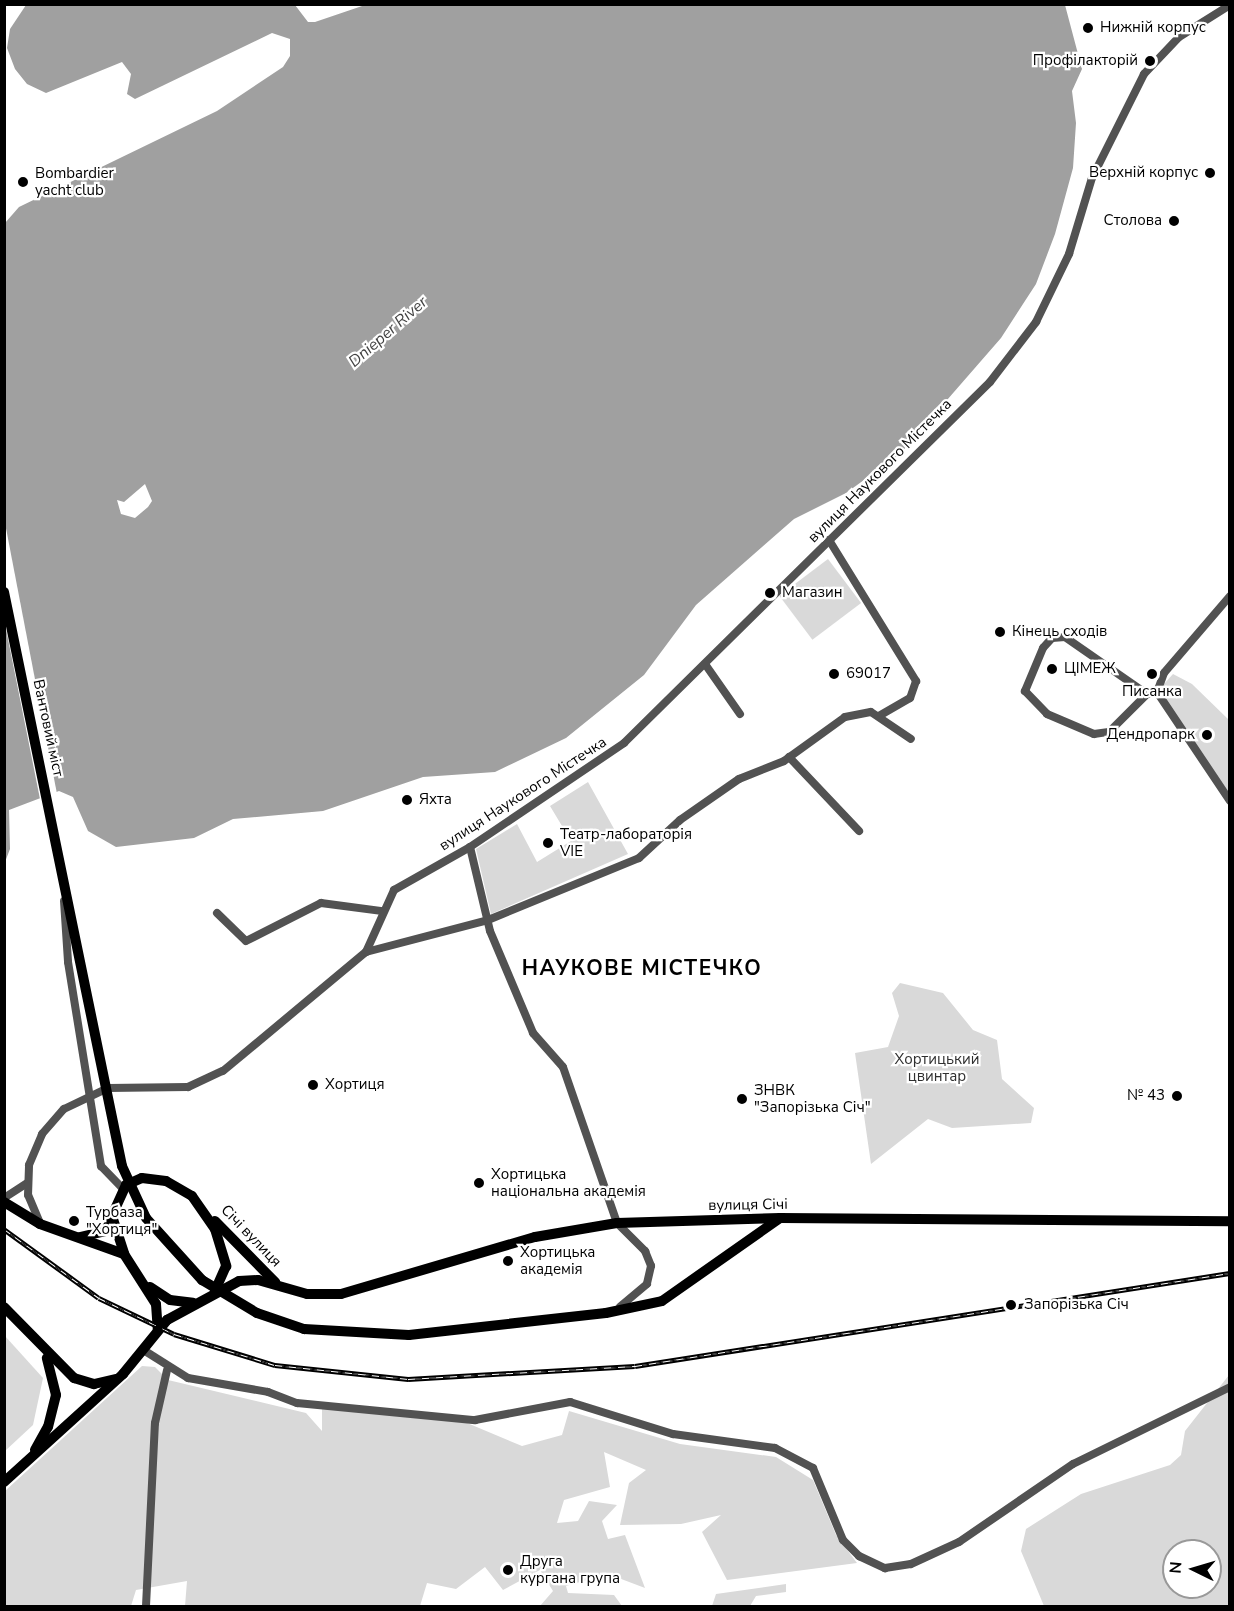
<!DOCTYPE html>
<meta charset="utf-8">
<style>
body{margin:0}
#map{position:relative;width:1234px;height:1611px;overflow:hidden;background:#fff;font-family:"Nunito Sans",sans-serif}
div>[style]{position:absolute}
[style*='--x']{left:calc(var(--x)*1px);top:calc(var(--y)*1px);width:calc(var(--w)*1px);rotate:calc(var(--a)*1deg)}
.green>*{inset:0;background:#d9d9d9;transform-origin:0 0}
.water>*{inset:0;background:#a0a0a0}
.pier>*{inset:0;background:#fff}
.minor>*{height:8px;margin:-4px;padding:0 4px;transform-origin:4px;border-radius:4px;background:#525252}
.major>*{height:10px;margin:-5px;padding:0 5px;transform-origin:5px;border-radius:5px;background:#000}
.rail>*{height:4.5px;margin-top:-2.25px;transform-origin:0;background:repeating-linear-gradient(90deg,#fff 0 7px,#000 0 14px);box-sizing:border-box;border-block:2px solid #000}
.dots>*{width:16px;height:16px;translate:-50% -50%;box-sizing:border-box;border:3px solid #fff;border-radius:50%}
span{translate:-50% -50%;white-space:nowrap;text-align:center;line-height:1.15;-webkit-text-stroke:4.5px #fff;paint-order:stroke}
.poi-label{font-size:15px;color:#000}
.left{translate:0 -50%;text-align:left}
.right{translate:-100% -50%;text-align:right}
.street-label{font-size:15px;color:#000}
.park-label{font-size:15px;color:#303030}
.water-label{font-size:16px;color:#414141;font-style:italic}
.district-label{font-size:21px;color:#000;font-weight:700;letter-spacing:1.5px}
.frame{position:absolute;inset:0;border:6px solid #000;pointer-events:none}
.north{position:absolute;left:1162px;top:1539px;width:60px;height:60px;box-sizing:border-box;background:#fff;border:2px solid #999;border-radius:50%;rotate:275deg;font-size:16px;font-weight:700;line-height:24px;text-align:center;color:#000}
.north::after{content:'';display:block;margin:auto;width:21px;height:27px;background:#000;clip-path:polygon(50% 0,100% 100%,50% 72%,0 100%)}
</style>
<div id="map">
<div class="green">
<div style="left:828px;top:559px;width:55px;height:61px;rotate:53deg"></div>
<div style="clip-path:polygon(1173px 674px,1192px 684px,1229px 720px,1229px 796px,1164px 698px,1164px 684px)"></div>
<div style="clip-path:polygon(588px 782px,628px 854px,491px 914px,476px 849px,517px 824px,537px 862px,571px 841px,550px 806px)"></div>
<div style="clip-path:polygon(900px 983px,943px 993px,973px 1030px,997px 1040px,1002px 1079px,1034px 1108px,1031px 1123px,952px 1128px,928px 1119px,871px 1164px,855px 1053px,888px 1047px,899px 1016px,892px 993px)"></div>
<div style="clip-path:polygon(5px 1336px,43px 1378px,33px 1425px,5px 1451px)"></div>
<div style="clip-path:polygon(142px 1366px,155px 1367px,168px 1380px,306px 1413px,322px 1431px,322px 1404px,460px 1420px,522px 1446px,562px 1435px,569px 1411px,680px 1444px,776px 1457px,813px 1480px,836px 1535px,857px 1563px,727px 1580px,702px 1532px,721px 1515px,681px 1524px,620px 1525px,629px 1483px,646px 1470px,604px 1452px,610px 1487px,564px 1500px,557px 1523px,578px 1521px,589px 1501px,617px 1505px,602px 1521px,608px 1539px,625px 1535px,645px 1588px,608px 1574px,566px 1586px,568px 1593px,614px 1595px,622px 1606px,540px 1606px,553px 1591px,540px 1570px,503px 1590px,485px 1567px,456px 1589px,427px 1583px,420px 1606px,185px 1606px,187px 1581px,136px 1590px,131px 1606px,5px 1606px,5px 1491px)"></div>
<div style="clip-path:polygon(evenodd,1229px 1375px,1229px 1606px,1044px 1606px,1021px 1551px,1026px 1529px,1081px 1494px,1170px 1465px,1181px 1455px,1185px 1431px,1229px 1375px,1174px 1551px,1210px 1551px,1210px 1587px,1174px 1587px,1174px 1551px)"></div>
<div style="clip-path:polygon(786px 1584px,786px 1592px,756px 1596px,750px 1606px,712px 1606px,716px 1594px)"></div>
</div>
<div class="water">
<div style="clip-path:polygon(evenodd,368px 4px,1065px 5px,1082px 69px,1072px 91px,1076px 123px,1073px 168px,1055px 234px,1036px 284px,1001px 338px,900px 454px,846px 493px,794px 519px,696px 605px,644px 675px,566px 738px,495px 772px,423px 777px,323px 811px,233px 819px,194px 838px,116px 847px,88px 831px,73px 797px,59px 791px,9px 810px,10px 849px,5px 862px,5px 223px,19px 207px,217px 111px,283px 67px,290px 56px,290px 39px,272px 33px,135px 99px,127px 94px,131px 74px,122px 62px,46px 93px,27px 84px,15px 69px,7px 48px,10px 29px,26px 5px,295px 5px,308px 22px,315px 22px,368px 4px,145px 484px,152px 501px,148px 507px,135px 518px,121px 514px,117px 500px,124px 502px,145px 484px)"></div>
</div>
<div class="pier">
<div style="clip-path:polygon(5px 523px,57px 794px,40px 799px,5px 624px)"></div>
</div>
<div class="minor">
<div style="--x:829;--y:540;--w:166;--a:58.3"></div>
<div style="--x:916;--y:681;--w:18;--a:109"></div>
<div style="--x:910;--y:698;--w:36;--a:150"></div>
<div style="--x:1230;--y:596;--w:101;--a:130.6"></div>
<div style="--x:1164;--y:673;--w:20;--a:110"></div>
<div style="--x:1157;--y:692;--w:131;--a:56.2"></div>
<div style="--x:705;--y:664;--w:61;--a:55"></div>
<div style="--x:1147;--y:694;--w:100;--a:-145.2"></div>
<div style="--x:1065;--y:637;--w:13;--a:176"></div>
<div style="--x:1052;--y:638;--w:13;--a:132"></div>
<div style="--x:1043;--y:648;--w:47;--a:112.7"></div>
<div style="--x:1025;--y:691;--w:32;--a:46"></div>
<div style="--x:1047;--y:714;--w:51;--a:23.1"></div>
<div style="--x:1094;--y:734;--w:15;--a:-8"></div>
<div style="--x:1109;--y:732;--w:54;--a:-45"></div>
<div style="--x:1147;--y:694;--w:10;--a:-11"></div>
<div style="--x:789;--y:757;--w:102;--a:46.6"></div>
<div style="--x:470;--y:847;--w:86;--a:76.6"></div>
<div style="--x:490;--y:931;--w:111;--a:67.1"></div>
<div style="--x:533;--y:1033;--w:45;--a:48.6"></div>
<div style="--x:563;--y:1067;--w:165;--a:70.9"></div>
<div style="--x:617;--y:1223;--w:40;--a:45"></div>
<div style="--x:645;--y:1251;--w:16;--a:68"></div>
<div style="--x:651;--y:1266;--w:18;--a:103"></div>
<div style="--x:647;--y:1284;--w:35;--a:140"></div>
<div style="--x:64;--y:901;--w:61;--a:86.2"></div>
<div style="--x:68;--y:962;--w:207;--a:80.8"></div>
<div style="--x:101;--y:1166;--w:32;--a:46"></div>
<div style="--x:217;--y:913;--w:40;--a:44"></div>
<div style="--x:246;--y:941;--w:84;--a:-26.9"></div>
<div style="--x:321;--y:903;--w:62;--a:7.5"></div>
<div style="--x:366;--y:952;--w:126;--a:-14.7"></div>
<div style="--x:488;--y:920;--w:163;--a:-22.3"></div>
<div style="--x:639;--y:858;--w:56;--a:-42.8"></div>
<div style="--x:680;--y:820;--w:72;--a:-34.8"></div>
<div style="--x:739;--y:779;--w:48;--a:-21.8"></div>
<div style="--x:784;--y:761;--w:75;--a:-35.8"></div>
<div style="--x:845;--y:717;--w:26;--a:-11"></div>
<div style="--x:871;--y:712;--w:48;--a:34"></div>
<div style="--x:4;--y:1198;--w:27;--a:-33"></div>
<div style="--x:40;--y:1223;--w:30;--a:-113"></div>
<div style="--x:28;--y:1195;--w:30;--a:-88"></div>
<div style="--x:29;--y:1165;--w:34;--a:-67"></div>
<div style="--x:42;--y:1134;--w:33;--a:-49"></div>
<div style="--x:64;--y:1109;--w:49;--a:-25.5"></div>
<div style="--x:108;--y:1088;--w:80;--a:-0.7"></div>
<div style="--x:188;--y:1087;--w:38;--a:-25"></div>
<div style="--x:223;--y:1071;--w:186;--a:-39.8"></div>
<div style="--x:366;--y:952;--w:68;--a:-65.7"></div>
<div style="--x:394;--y:890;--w:87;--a:-29.5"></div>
<div style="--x:470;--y:847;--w:186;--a:-34"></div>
<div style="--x:624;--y:743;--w:514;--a:-44.61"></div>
<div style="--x:990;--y:382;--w:76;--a:-52.5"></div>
<div style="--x:1036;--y:322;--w:76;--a:-64.1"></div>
<div style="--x:1069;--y:254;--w:79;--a:-73.2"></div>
<div style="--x:1092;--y:178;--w:116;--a:-63.4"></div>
<div style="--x:1144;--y:74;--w:51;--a:-46.6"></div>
<div style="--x:1179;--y:37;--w:60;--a:-32.1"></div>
<div style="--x:145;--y:1351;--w:51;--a:32.1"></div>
<div style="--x:188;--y:1378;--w:81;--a:9.9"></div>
<div style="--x:268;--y:1392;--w:31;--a:21"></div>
<div style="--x:297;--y:1403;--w:179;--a:5.5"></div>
<div style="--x:475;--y:1420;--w:97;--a:-10.7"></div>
<div style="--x:570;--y:1402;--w:108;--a:17.3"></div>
<div style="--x:673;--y:1434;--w:103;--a:7.8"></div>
<div style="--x:775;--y:1448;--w:43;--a:27.8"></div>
<div style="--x:813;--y:1468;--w:78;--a:67.4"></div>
<div style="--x:843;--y:1540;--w:23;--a:45"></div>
<div style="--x:859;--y:1556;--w:29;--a:25"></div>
<div style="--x:885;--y:1568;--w:26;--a:-9"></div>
<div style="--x:911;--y:1564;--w:53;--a:-24.6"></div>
<div style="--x:959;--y:1542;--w:138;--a:-34.4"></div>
<div style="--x:1073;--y:1464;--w:175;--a:-26.1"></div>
<div style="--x:146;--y:1606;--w:183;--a:-87.2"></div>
<div style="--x:155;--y:1423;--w:54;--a:-77.2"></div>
</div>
<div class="major">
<div style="--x:4;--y:592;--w:586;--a:78.38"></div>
<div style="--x:122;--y:1166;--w:57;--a:65.2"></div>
<div style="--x:146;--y:1218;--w:84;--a:47.9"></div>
<div style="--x:202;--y:1280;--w:64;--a:31"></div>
<div style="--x:257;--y:1313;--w:50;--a:18.8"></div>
<div style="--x:304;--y:1329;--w:105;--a:3.3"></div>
<div style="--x:409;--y:1335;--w:198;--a:-6.4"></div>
<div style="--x:606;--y:1313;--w:57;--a:-12.1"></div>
<div style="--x:662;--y:1301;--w:144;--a:-35.1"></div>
<div style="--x:4;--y:1202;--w:42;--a:31.4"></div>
<div style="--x:40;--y:1224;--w:89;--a:19.7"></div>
<div style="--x:112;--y:1216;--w:40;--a:72"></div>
<div style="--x:124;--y:1254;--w:59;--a:57.4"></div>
<div style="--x:156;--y:1304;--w:26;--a:86"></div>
<div style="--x:215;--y:1221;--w:86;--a:45.5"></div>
<div style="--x:80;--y:1237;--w:26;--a:-13"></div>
<div style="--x:105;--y:1231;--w:51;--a:-65.5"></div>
<div style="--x:126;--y:1185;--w:17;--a:-24"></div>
<div style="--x:142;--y:1178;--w:24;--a:7"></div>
<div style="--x:166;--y:1181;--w:30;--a:30"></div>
<div style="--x:192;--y:1196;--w:40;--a:55.1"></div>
<div style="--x:215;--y:1229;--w:39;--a:73"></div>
<div style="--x:226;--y:1266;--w:27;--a:114"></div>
<div style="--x:150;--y:1287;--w:24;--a:33"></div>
<div style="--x:170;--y:1300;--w:23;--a:7"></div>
<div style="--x:4;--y:1307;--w:100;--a:45.4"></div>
<div style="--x:74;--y:1378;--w:21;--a:17"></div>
<div style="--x:94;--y:1384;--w:22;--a:-13"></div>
<div style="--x:35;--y:1450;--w:26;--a:-61"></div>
<div style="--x:48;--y:1427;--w:33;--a:-76"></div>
<div style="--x:56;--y:1395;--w:38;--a:-104"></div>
<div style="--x:4;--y:1482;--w:161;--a:-42.2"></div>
<div style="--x:123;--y:1374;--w:70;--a:-50.8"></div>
<div style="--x:167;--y:1320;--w:82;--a:-28.4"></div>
<div style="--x:239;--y:1281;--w:19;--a:-3"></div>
<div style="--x:258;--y:1280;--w:51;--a:15.9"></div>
<div style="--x:307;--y:1294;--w:34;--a:0"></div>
<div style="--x:341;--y:1294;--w:202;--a:-16.4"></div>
<div style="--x:535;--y:1237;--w:83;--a:-9.7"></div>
<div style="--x:617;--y:1223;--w:163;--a:-1.8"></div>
<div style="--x:780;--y:1218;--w:450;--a:0.4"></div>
</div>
<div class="rail">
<div style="--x:4;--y:1229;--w:117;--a:36"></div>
<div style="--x:99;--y:1298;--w:83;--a:25.6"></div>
<div style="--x:174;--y:1334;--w:106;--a:17.1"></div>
<div style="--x:275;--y:1365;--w:134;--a:6"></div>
<div style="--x:408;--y:1379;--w:227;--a:-3.3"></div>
<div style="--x:635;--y:1366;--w:602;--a:-8.88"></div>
</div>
<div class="dots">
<div style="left:1088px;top:28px;background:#000"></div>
<div style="left:1150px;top:61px;background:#000"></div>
<div style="left:1210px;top:173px;background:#000"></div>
<div style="left:23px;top:182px;background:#000"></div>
<div style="left:1174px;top:221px;background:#000"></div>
<div style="left:770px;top:593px;background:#000"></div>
<div style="left:1000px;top:632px;background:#000"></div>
<div style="left:1052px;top:669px;background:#000"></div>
<div style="left:834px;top:674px;background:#000"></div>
<div style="left:1152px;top:674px;background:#000"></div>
<div style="left:1207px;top:735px;background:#000"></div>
<div style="left:407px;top:800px;background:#000"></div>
<div style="left:548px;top:843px;background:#000"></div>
<div style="left:313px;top:1085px;background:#000"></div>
<div style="left:1177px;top:1096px;background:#000"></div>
<div style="left:742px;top:1099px;background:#000"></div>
<div style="left:479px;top:1183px;background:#000"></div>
<div style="left:74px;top:1221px;background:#000"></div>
<div style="left:508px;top:1261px;background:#000"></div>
<div style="left:1011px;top:1305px;background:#000"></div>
<div style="left:508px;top:1570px;background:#000"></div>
</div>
<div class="poi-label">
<span class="left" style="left:1100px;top:28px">Нижній корпус</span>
<span class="right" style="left:1138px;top:61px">Профілакторій</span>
<span class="left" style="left:35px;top:182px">Bombardier<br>yacht club</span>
<span class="right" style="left:1198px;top:173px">Верхній корпус</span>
<span class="right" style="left:1162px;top:221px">Столова</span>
<span class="left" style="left:782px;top:593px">Магазин</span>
<span class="left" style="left:1012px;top:632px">Кінець сходів</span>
<span class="left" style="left:1064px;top:669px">ЦІМЕЖ</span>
<span class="left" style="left:846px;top:674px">69017</span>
<span style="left:1152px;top:692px">Писанка</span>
<span class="right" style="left:1195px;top:735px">Дендропарк</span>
<span class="left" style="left:419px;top:800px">Яхта</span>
<span class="left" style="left:560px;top:843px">Театр-лабораторія<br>VIE</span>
<span class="left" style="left:325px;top:1085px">Хортиця</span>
<span class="left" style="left:754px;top:1099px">ЗНВК<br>"Запорізька Січ"</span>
<span class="right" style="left:1165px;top:1096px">№ 43</span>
<span class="left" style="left:491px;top:1183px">Хортицька<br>національна академія</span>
<span class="left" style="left:86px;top:1221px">Турбаза<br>"Хортиця"</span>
<span class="left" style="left:520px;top:1261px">Хортицька<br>академія</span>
<span class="left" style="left:1024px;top:1305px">Запорізька Січ</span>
<span class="left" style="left:520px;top:1570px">Друга<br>кургана група</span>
</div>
<div class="street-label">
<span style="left:880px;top:471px;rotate:-45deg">вулиця Наукового Містечка</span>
<span style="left:48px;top:728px;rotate:78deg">Вантовий міст</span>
<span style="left:523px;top:794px;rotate:-33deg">вулиця Наукового Містечка</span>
<span style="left:748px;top:1205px;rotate:-1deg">вулиця Січі</span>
<span style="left:251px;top:1236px;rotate:46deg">Січі вулиця</span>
</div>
<div class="park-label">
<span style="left:937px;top:1068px">Хортицький<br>цвинтар</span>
</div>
<div class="water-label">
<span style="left:388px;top:332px;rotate:-41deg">Dnieper River</span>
</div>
<div class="district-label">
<span style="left:642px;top:968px">НАУКОВЕ МІСТЕЧКО</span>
</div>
<div class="frame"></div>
<div class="north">N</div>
</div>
